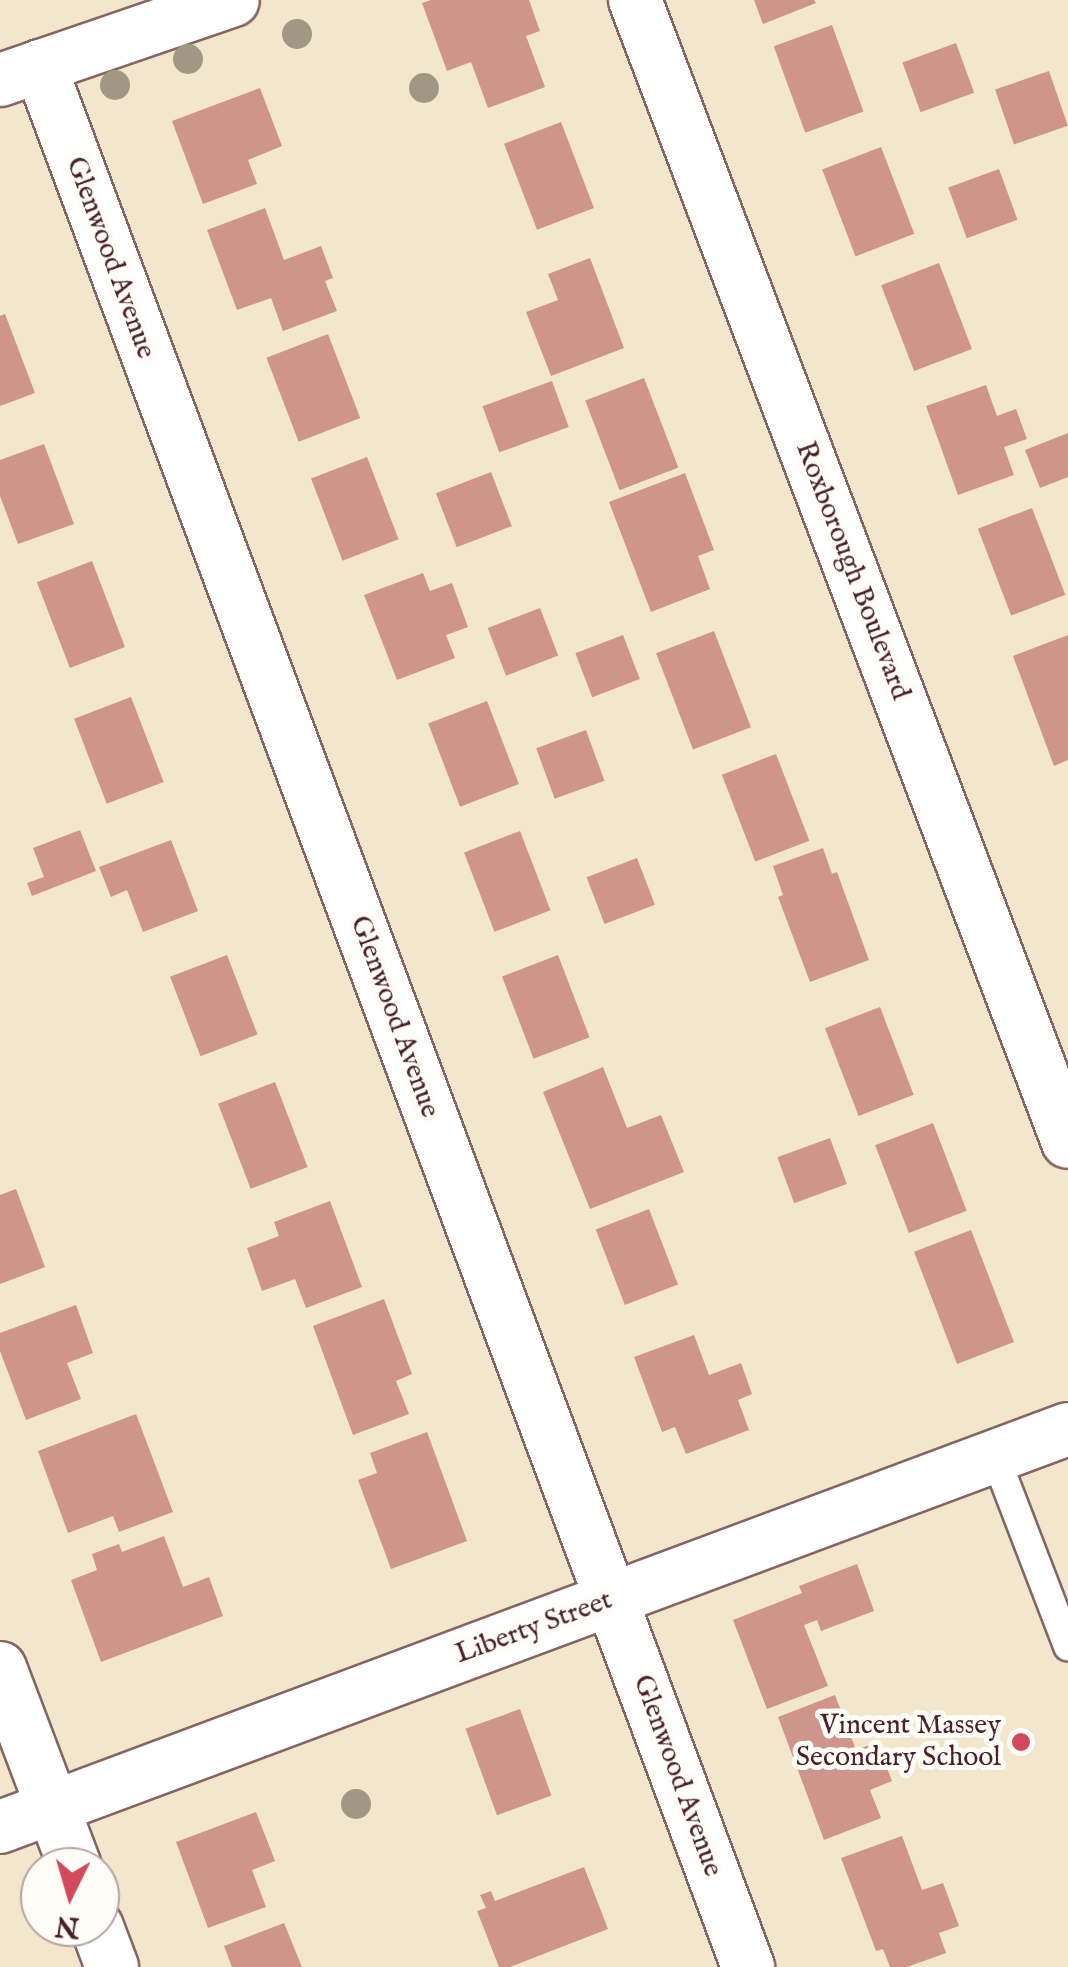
<!DOCTYPE html>
<style>
body{margin:0}
#map{position:relative;width:1068px;height:1967px;overflow:hidden;background:#f2e6cc;font-family:"IM FELL English",serif}
div>[style]{position:absolute}
[style*='--x']{left:calc(var(--x)*1px);top:calc(var(--y)*1px);width:calc(var(--w)*1px);rotate:calc(var(--a)*1deg)}
.building>*{inset:0;background:#cf958d;transform-origin:0 0}
.roads{filter:drop-shadow(2px 0 #856563) drop-shadow(-2px 0 #856563) drop-shadow(0 2px #856563) drop-shadow(0 -2px #856563)}
.lane>*{height:28px;margin:-14px;padding:0 14px;transform-origin:14px;border-radius:14px;background:#fff}
.street>*{height:52px;margin:-26px;padding:0 26px;transform-origin:26px;border-radius:26px;background:#fff}
.trees>*{width:30px;height:30px;margin:-15px;border-radius:50%;background:#a09883}
.dots>*{width:28px;height:28px;translate:-50% -50%;box-sizing:border-box;border:5px solid #fdfcf7;border-radius:50%}
span{translate:-50% -50%;white-space:nowrap;text-align:center;line-height:1.15;-webkit-text-stroke:10px #fdfcf7;paint-order:stroke}
.street-label{font-size:28px;color:#4a1f2b}
.poi-label{font-size:28px;color:#4a1f2b}
.right{translate:-100% -50%;text-align:right}
.north{position:absolute;left:20px;top:1847px;width:100px;height:100px;box-sizing:border-box;background:#fdfcf7;border:2px solid #b5a4a5;border-radius:50%;rotate:185deg;font-size:28px;font-weight:700;line-height:40px;text-align:center;color:#4a1f2b}
.north::after{content:'';display:block;margin:auto;width:35px;height:45px;background:#d1495b;clip-path:polygon(50% 0,100% 100%,50% 72%,0 100%)}
</style>
<div id="map">
<div class="building">
<div style="clip-path:polygon(431px 0,529px 0,540px 31px,526px 36px,545px 87px,488px 108px,471px 62px,447px 71px,422px 3px)"></div>
<div style="clip-path:polygon(754px 0,814px 0,816px 3px,763px 24px)"></div>
<div style="left:832px;top:25px;width:92px;height:62px;rotate:70deg"></div>
<div style="left:956px;top:43px;width:53px;height:57px;rotate:70deg"></div>
<div style="left:1049px;top:71px;width:58px;height:57px;rotate:71deg"></div>
<div style="clip-path:polygon(260px 88px,282px 146px,248px 160px,257px 184px,203px 204px,172px 121px)"></div>
<div style="left:561px;top:122px;width:92px;height:61px;rotate:69deg"></div>
<div style="left:881px;top:147px;width:93px;height:63px;rotate:69deg"></div>
<div style="left:999px;top:169px;width:54px;height:54px;rotate:70deg"></div>
<div style="clip-path:polygon(265px 208px,284px 260px,321px 246px,333px 278px,325px 281px,337px 311px,283px 331px,271px 298px,237px 310px,207px 230px)"></div>
<div style="clip-path:polygon(590px 258px,624px 348px,551px 376px,526px 312px,558px 300px,548px 274px)"></div>
<div style="left:939px;top:263px;width:92px;height:62px;rotate:69deg"></div>
<div style="clip-path:polygon(5px 314px,35px 393px,0 406px,0 316px)"></div>
<div style="left:328px;top:334px;width:90px;height:66px;rotate:69deg"></div>
<div style="left:644px;top:378px;width:96px;height:63px;rotate:69deg"></div>
<div style="left:552px;top:381px;width:49px;height:74px;rotate:70deg"></div>
<div style="clip-path:polygon(986px 385px,997px 416px,1016px 409px,1027px 439px,1004px 447px,1014px 475px,958px 495px,926px 406px)"></div>
<div style="clip-path:polygon(1068px 433px,1068px 477px,1040px 488px,1025px 450px)"></div>
<div style="clip-path:polygon(44px 444px,74px 524px,18px 544px,0 496px,0 460px)"></div>
<div style="left:367px;top:457px;width:88px;height:60px;rotate:69deg"></div>
<div style="left:491px;top:472px;width:58px;height:59px;rotate:69deg"></div>
<div style="clip-path:polygon(685px 473px,714px 550px,698px 556px,710px 589px,651px 612px,609px 502px)"></div>
<div style="left:1032px;top:508px;width:93px;height:58px;rotate:69deg"></div>
<div style="left:92px;top:561px;width:92px;height:59px;rotate:69deg"></div>
<div style="clip-path:polygon(423px 573px,430px 591px,452px 583px,468px 627px,446px 635px,455px 658px,397px 680px,364px 595px)"></div>
<div style="left:540px;top:608px;width:51px;height:56px;rotate:69deg"></div>
<div style="left:714px;top:631px;width:103px;height:62px;rotate:69deg"></div>
<div style="left:623px;top:635px;width:47px;height:51px;rotate:69deg"></div>
<div style="clip-path:polygon(1068px 635px,1068px 760px,1054px 766px,1013px 656px)"></div>
<div style="left:131px;top:697px;width:91px;height:61px;rotate:69deg"></div>
<div style="left:487px;top:701px;width:89px;height:63px;rotate:69deg"></div>
<div style="left:586px;top:730px;width:54px;height:53px;rotate:70deg"></div>
<div style="left:776px;top:754px;width:93px;height:58px;rotate:69deg"></div>
<div style="clip-path:polygon(80px 830px,96px 871px,32px 896px,27px 883px,44px 877px,33px 848px)"></div>
<div style="left:520px;top:831px;width:85px;height:60px;rotate:69deg"></div>
<div style="clip-path:polygon(171px 840px,198px 911px,143px 932px,127px 890px,111px 897px,99px 867px)"></div>
<div style="clip-path:polygon(823px 848px,832px 874px,837px 872px,869px 960px,810px 982px,778px 897px,783px 895px,773px 866px)"></div>
<div style="left:637px;top:858px;width:50px;height:54px;rotate:69deg"></div>
<div style="left:227px;top:955px;width:85px;height:61px;rotate:69deg"></div>
<div style="left:558px;top:955px;width:88px;height:60px;rotate:69deg"></div>
<div style="left:880px;top:1007px;width:94px;height:59px;rotate:69deg"></div>
<div style="clip-path:polygon(603px 1067px,627px 1128px,661px 1115px,684px 1172px,590px 1209px,543px 1092px)"></div>
<div style="left:275px;top:1082px;width:91px;height:61px;rotate:69deg"></div>
<div style="left:933px;top:1123px;width:94px;height:62px;rotate:69deg"></div>
<div style="left:830px;top:1138px;width:49px;height:56px;rotate:70deg"></div>
<div style="clip-path:polygon(16px 1189px,45px 1267px,0 1284px,0 1195px)"></div>
<div style="clip-path:polygon(330px 1201px,362px 1287px,306px 1308px,295px 1279px,262px 1291px,247px 1248px,279px 1236px,274px 1222px)"></div>
<div style="left:649px;top:1209px;width:81px;height:57px;rotate:69deg"></div>
<div style="left:971px;top:1230px;width:120px;height:61px;rotate:69deg"></div>
<div style="clip-path:polygon(384px 1299px,412px 1374px,396px 1381px,409px 1414px,353px 1435px,313px 1326px)"></div>
<div style="clip-path:polygon(76px 1305px,93px 1353px,67px 1363px,81px 1399px,26px 1420px,0 1351px,0 1333px)"></div>
<div style="clip-path:polygon(694px 1335px,709px 1375px,741px 1363px,752px 1394px,738px 1400px,749px 1430px,686px 1454px,675px 1427px,662px 1432px,634px 1357px)"></div>
<div style="clip-path:polygon(136px 1414px,173px 1512px,119px 1532px,113px 1516px,68px 1533px,38px 1451px)"></div>
<div style="clip-path:polygon(427px 1432px,467px 1541px,391px 1569px,358px 1480px,377px 1473px,370px 1453px)"></div>
<div style="clip-path:polygon(164px 1536px,183px 1587px,209px 1577px,223px 1616px,101px 1662px,71px 1580px,97px 1570px,92px 1554px,119px 1544px,122px 1552px)"></div>
<div style="clip-path:polygon(857px 1564px,874px 1611px,821px 1631px,817px 1620px,804px 1625px,828px 1686px,767px 1709px,733px 1620px,802px 1593px,799px 1586px)"></div>
<div style="clip-path:polygon(835px 1695px,856px 1750px,877px 1742px,892px 1781px,870px 1790px,881px 1818px,824px 1840px,778px 1717px)"></div>
<div style="left:520px;top:1709px;width:92px;height:58px;rotate:70deg"></div>
<div style="clip-path:polygon(256px 1812px,275px 1861px,252px 1870px,266px 1907px,208px 1928px,176px 1842px)"></div>
<div style="clip-path:polygon(902px 1836px,922px 1890px,943px 1883px,959px 1926px,939px 1933px,946px 1953px,907px 1967px,890px 1967px,883px 1949px,876px 1951px,841px 1858px)"></div>
<div style="clip-path:polygon(584px 1867px,608px 1929px,510px 1967px,499px 1967px,477px 1911px,486px 1908px,480px 1895px,491px 1891px,495px 1901px)"></div>
<div style="clip-path:polygon(284px 1923px,302px 1967px,232px 1967px,224px 1946px)"></div>
</div>
<div class="roads">
<div class="lane">
<div style="--x:995;--y:1456;--w:204;--a:69"></div>
</div>
<div class="street">
<div style="--x:635;--y:0;--w:1221;--a:69.24"></div>
<div style="--x:40;--y:66;--w:2029;--a:69.57"></div>
<div style="--x:0;--y:80;--w:246;--a:-18.9"></div>
<div style="--x:0;--y:1668;--w:213;--a:69.3"></div>
<div style="--x:0;--y:1827;--w:1140;--a:-20.44"></div>
<div style="--x:97;--y:1927;--w:43;--a:69.4"></div>
</div>
</div>
<div class="trees">
<div style="left:297px;top:34px"></div>
<div style="left:188px;top:59px"></div>
<div style="left:115px;top:85px"></div>
<div style="left:424px;top:88px"></div>
<div style="left:356px;top:1804px"></div>
</div>
<div class="dots">
<div style="left:1021px;top:1742px;background:#d1495b"></div>
</div>
<div class="street-label">
<span style="left:110px;top:258px;rotate:70deg">Glenwood Avenue</span>
<span style="left:852px;top:571px;rotate:69deg">Roxborough Boulevard</span>
<span style="left:394px;top:1017px;rotate:70deg">Glenwood Avenue</span>
<span style="left:534px;top:1628px;rotate:-20deg">Liberty Street</span>
<span style="left:677px;top:1776px;rotate:70deg">Glenwood Avenue</span>
</div>
<div class="poi-label">
<span class="right" style="left:1001px;top:1742px">Vincent Massey<br>Secondary School</span>
</div>
<div class="north">N</div>
</div>
